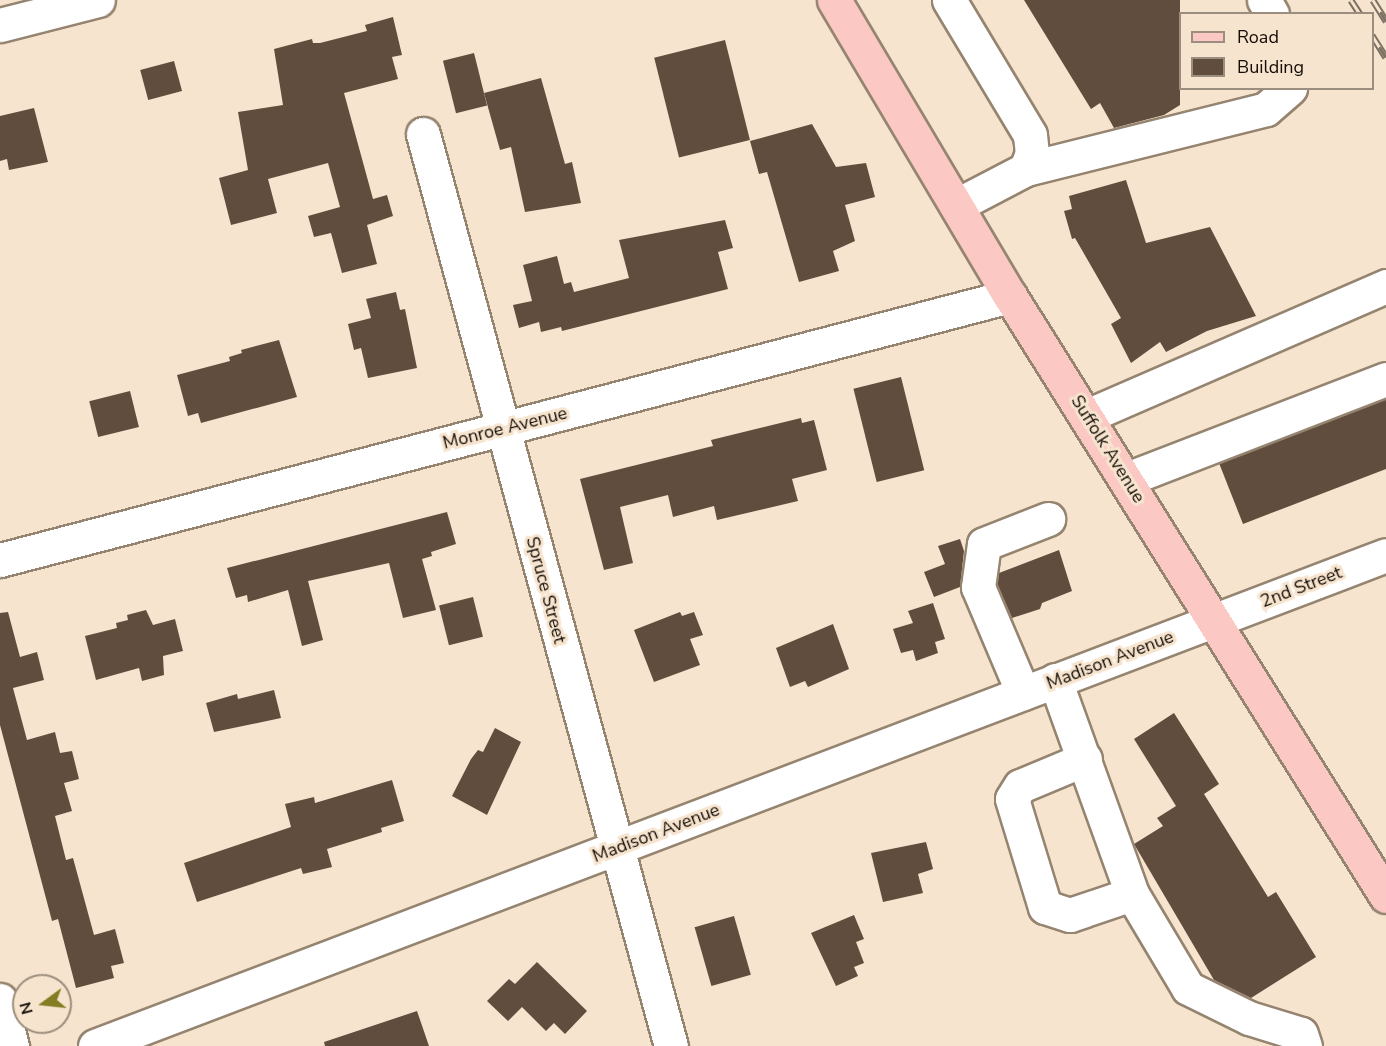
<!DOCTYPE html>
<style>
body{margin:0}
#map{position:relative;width:1386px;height:1046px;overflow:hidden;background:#f7e4ce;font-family:"Nunito Sans",sans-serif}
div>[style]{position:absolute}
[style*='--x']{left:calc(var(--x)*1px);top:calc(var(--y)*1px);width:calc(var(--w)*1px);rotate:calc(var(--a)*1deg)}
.building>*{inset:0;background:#604d3d;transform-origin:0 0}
.roads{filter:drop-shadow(2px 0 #958470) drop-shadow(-2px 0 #958470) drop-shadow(0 2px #958470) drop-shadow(0 -2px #958470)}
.minor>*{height:33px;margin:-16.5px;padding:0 16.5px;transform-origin:16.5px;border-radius:16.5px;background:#fff}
.major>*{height:33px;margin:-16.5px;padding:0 16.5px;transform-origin:16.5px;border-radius:16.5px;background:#fbc8c4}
.rail>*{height:7px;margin-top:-3.5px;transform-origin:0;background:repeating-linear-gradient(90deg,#f7e4ce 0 14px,#7d7163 0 28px);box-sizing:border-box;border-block:2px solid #7d7163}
span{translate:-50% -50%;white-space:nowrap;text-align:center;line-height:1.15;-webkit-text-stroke:6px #f7e4ce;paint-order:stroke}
.street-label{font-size:18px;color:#130c06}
.legend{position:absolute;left:1179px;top:12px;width:195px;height:78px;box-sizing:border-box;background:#f7e4ce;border:2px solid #9c8e7e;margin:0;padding:8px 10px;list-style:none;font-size:18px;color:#130c06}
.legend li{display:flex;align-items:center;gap:12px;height:30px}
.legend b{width:30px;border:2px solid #9c8e7e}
.north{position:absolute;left:12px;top:974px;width:60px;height:60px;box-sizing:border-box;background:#f7e4ce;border:2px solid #9c8e7e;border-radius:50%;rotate:255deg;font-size:16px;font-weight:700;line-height:24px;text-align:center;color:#130c06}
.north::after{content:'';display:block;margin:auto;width:21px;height:27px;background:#847d23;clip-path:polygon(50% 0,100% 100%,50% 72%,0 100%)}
</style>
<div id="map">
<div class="building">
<div style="clip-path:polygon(1024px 0,1180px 0,1180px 105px,1164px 115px,1114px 128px,1100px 103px,1091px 109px)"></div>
<div style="clip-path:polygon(393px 17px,402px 55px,392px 57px,398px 79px,344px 93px,373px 199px,387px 195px,393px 216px,367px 225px,377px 264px,342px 273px,331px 233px,314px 237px,308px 216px,340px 207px,328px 163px,268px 179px,277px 213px,231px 225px,219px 178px,248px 170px,238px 112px,283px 105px,274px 49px,312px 39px,313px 43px,320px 43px,367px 31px,365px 25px)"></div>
<div style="left:725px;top:40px;width:103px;height:73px;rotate:76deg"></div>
<div style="left:474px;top:53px;width:54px;height:32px;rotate:76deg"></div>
<div style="left:174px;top:61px;width:31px;height:35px;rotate:75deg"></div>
<div style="clip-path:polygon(541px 78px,565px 164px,572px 162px,581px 203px,525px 212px,511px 147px,500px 150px,484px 93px)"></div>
<div style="clip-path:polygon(34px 108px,48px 162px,9px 170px,7px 159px,0 161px,0 116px)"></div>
<div style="clip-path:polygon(812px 124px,836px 167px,866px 163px,875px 197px,845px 205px,855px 241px,833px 251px,839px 271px,799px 282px,767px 172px,759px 174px,750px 141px)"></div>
<div style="clip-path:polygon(1126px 180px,1146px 243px,1210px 227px,1256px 316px,1207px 331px,1166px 352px,1160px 342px,1131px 363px,1111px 324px,1121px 318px,1075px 238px,1072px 239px,1064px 211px,1072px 209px,1069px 196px)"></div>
<div style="clip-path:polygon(725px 220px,733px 248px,718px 252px,728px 289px,562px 331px,561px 327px,541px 332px,539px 322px,519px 328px,513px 305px,532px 301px,523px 265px,557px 256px,564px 284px,571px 282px,574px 292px,629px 278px,619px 240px)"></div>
<div style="clip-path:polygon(396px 292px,400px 310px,405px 309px,417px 368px,368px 378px,361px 348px,354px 350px,348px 324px,371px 318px,366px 299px)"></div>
<div style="clip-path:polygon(279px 340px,297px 397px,201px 423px,198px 413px,188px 416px,177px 375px,230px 361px,229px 357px,242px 353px,241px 350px)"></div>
<div style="left:901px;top:377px;width:96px;height:49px;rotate:76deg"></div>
<div style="left:130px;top:391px;width:37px;height:42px;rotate:76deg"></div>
<div style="clip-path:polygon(1386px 399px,1386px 469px,1243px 524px,1219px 463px)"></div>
<div style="clip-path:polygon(801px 418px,802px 423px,814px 420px,827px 470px,792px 479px,798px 501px,717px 520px,714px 506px,673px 517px,668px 495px,620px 507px,633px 563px,604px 570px,580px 479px,713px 446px,711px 440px)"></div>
<div style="clip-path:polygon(447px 512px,456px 544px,431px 552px,432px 556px,422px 559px,436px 610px,403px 618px,389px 563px,308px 581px,323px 640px,302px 646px,288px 590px,248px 602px,247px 595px,236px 598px,227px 568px)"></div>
<div style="clip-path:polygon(960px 539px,964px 551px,960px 587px,934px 597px,924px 572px,945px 564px,938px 546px)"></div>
<div style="clip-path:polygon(1059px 550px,1072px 591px,1042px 603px,1040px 609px,1012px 618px,997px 584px,999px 573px)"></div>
<div style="left:473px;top:597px;width:41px;height:35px;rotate:76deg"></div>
<div style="clip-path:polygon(933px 603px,945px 639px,935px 642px,938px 653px,916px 661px,913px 650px,901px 653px,893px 629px,913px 623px,908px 611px)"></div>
<div style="clip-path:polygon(146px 610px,153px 625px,175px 619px,183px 651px,163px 656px,164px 675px,142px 681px,139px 668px,96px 680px,85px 636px,117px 628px,116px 623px,128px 620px,127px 615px)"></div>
<div style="clip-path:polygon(8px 612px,20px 657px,37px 652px,44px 680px,13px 688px,27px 740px,55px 732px,60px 753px,72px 751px,79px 779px,64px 783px,72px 811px,55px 816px,66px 860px,73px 858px,94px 935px,115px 929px,124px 963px,111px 966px,114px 978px,76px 988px,58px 919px,52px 921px,0 725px,0 613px)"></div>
<div style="clip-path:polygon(680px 612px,682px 616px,694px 612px,703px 635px,690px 639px,700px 665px,654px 682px,634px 630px)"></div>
<div style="clip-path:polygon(833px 624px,849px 669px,808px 687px,805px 681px,790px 687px,776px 648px)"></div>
<div style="clip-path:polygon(274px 690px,281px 718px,214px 732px,206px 703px,237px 694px,238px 699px)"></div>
<div style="clip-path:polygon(1174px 713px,1219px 784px,1204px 794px,1268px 897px,1276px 892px,1316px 957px,1251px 998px,1214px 980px,1134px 844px,1163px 826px,1157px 818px,1176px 806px,1134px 739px)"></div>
<div style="clip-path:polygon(495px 728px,521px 742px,487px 815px,452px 796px,471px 759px,478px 750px,483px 752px)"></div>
<div style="clip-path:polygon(392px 780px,404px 821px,381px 828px,382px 832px,327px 849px,332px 867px,303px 874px,301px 868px,197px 902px,184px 863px,291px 827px,285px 804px,314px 797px,315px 803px)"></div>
<div style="clip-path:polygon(926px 842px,933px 869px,918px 874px,923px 893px,883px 902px,871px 853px)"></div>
<div style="clip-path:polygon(854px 915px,864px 939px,856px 942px,864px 963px,854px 967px,858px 976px,836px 986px,811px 933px)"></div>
<div style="left:734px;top:916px;width:61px;height:41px;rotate:74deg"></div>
<div style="clip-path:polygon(537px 962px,587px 1011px,565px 1034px,554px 1023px,546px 1031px,522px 1007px,508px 1021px,487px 1001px,509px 979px,515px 984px)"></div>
<div style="clip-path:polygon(417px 1011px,429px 1046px,325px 1046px,324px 1042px)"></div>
</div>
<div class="roads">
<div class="minor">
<div style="--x:949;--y:0;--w:157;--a:59"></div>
<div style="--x:1030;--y:135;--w:18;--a:84"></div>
<div style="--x:1032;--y:153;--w:17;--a:111"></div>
<div style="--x:1026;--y:169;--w:78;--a:152.4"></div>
<div style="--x:1264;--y:0;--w:16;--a:60"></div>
<div style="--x:0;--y:25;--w:101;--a:-14.3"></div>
<div style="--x:423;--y:134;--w:945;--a:74.79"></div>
<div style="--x:1026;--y:169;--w:247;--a:-14"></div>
<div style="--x:1266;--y:109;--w:32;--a:-41"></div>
<div style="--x:1087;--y:416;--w:326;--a:-23.5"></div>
<div style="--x:1127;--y:479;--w:278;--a:-21.1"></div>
<div style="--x:0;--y:560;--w:1044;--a:-14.65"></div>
<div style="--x:1055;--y:680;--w:227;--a:70.2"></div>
<div style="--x:1132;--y:894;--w:109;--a:59.2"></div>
<div style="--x:1188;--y:988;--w:68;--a:26.2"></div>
<div style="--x:1249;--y:1018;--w:54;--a:17.1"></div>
<div style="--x:1301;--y:1034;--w:13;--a:72"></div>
<div style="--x:1023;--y:693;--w:115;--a:-113"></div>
<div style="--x:978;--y:587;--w:43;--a:-82.1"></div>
<div style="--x:984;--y:544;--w:69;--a:-21.3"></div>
<div style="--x:1085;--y:759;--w:70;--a:157.4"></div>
<div style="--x:1020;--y:786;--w:15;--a:122"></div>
<div style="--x:1012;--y:799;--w:113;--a:73"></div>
<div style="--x:1045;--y:907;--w:26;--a:18"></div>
<div style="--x:1070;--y:915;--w:65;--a:-18.7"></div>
<div style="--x:0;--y:1000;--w:48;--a:75.4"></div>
<div style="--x:95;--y:1046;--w:1381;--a:-20.82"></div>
</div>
<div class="major">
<div style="--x:834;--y:0;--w:344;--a:59.3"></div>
<div style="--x:1010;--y:296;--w:708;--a:57.93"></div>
</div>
</div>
<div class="rail">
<div style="--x:1351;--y:0;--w:17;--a:57"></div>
<div style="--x:1373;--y:0;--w:25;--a:58"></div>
<div style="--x:1372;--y:35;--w:26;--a:58"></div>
</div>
<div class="street-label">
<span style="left:505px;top:428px;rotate:-14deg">Monroe Avenue</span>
<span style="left:1108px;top:449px;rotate:58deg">Suffolk Avenue</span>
<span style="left:1301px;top:587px;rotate:-21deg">2nd Street</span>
<span style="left:546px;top:590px;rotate:75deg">Spruce Street</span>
<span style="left:1110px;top:660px;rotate:-21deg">Madison Avenue</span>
<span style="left:656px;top:833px;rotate:-21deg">Madison Avenue</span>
</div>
<ul class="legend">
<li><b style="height:8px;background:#fbc8c4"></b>Road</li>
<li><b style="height:16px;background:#604d3d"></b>Building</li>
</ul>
<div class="north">N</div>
</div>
